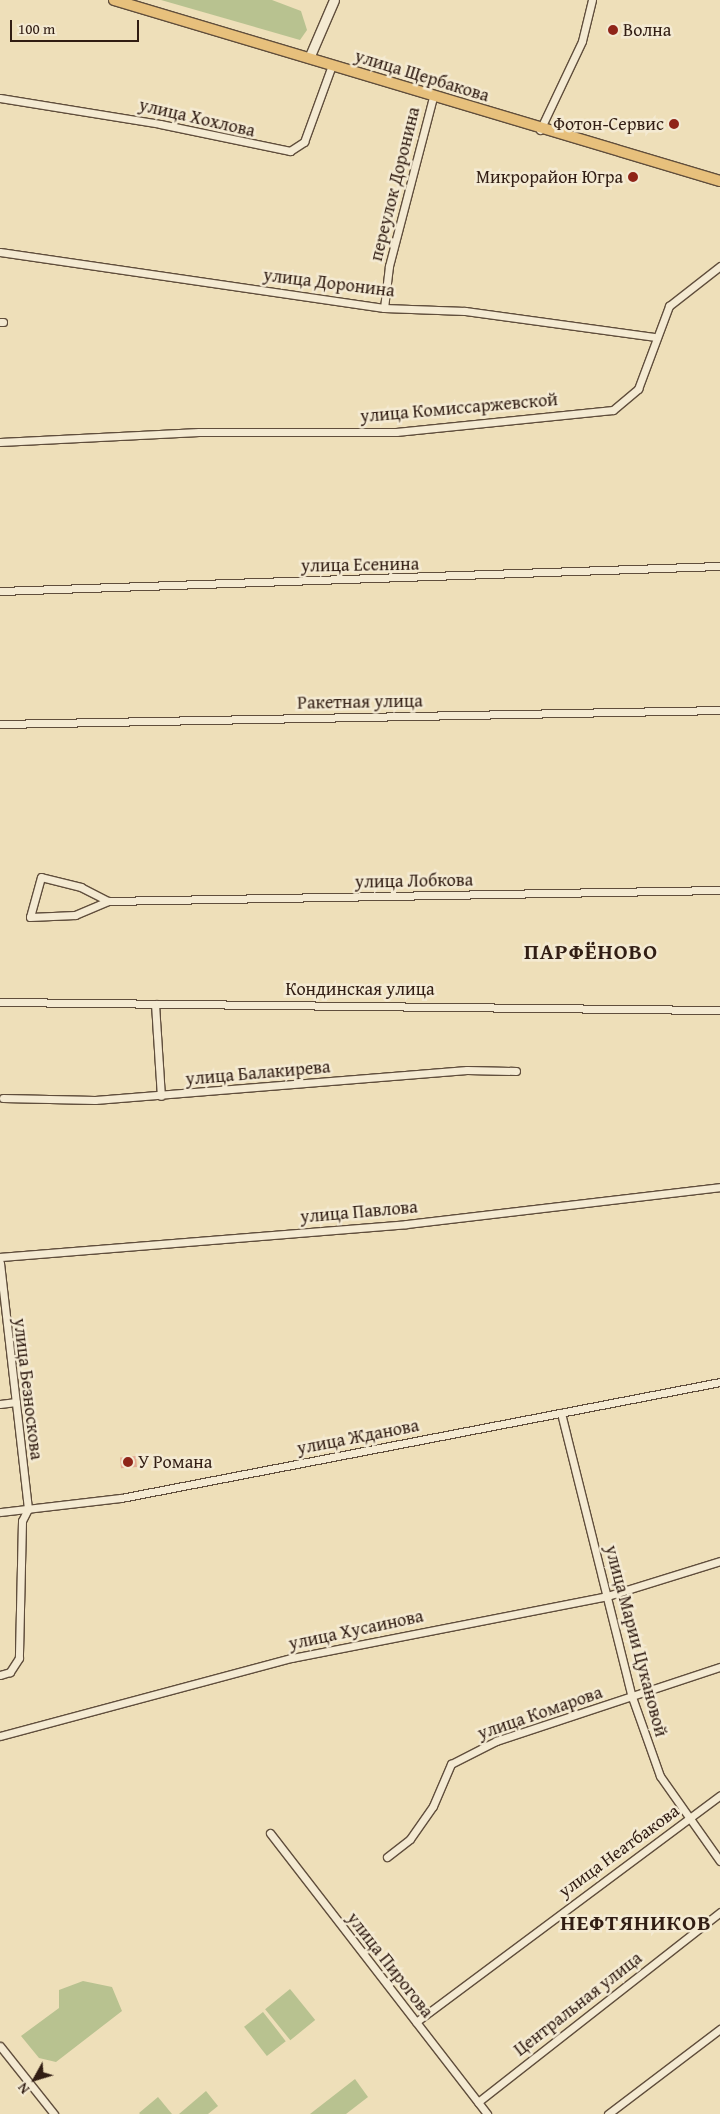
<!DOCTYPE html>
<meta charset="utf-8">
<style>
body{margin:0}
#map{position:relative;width:720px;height:2114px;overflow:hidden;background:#eedfb9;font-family:"Gentium Book Plus",serif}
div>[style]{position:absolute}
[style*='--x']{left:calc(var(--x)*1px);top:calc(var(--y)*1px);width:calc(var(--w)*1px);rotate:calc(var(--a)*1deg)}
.green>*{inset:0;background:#b8c290;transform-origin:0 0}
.building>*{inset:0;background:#e5ac94;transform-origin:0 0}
.roads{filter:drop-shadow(1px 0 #604e3c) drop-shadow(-1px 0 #604e3c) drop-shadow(0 1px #604e3c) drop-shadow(0 -1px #604e3c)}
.street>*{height:7px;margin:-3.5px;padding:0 3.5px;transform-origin:3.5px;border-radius:3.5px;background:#f4ead2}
.secondary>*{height:9px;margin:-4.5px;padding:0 4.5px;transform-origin:4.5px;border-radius:4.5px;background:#f4ead2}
.primary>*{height:10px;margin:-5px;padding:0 5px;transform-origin:5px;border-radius:5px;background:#e7c07c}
.dots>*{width:14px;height:14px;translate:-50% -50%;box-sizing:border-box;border:2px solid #f4ead2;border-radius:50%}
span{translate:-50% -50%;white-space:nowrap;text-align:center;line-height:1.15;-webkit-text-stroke:5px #f4ead2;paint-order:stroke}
.poi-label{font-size:18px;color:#311d13}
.left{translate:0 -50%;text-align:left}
.right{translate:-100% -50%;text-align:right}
.street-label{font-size:18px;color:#311d13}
.district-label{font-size:22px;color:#311d13;font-weight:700;letter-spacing:1px}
.north{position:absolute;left:10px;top:2054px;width:50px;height:50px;-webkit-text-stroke:4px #f4ead2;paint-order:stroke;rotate:231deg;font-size:14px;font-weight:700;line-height:20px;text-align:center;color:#311d13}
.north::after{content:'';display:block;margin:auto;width:18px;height:22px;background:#311d13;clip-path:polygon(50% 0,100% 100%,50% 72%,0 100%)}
.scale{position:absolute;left:10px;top:20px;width:129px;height:22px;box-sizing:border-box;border:2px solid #311d13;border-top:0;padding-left:6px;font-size:15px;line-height:18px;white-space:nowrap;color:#311d13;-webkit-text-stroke:4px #f4ead2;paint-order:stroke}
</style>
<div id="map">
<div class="green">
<div style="clip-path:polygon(161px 0,272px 0,301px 11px,307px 30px,300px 40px)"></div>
<div style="clip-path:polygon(83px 1981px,112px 1987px,122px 2011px,56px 2062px,39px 2058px,21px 2036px,59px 2008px,59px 1990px)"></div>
<div style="left:290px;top:1989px;width:40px;height:32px;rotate:51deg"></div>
<div style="left:263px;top:2012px;width:37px;height:24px;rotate:52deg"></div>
<div style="clip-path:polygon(355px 2079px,368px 2097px,346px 2114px,310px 2114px)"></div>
<div style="clip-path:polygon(206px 2091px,218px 2106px,208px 2114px,179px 2114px)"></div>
<div style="clip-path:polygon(158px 2097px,172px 2114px,140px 2114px,139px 2113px)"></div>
</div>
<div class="building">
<div style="left:136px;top:1456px;width:11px;height:16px;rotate:85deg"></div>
</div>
<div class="roads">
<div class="street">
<div style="--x:0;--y:98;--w:162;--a:9.2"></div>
<div style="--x:160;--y:124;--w:133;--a:11.7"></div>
<div style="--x:290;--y:151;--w:17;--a:-33"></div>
<div style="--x:304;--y:142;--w:82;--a:-70"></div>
<div style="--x:540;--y:130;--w:98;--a:-64.7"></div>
<div style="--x:582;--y:41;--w:42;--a:-76.3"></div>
<div style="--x:0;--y:252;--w:388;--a:8.3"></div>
<div style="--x:384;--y:308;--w:81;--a:2.1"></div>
<div style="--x:465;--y:311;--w:191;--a:7.8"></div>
<div style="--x:384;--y:308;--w:42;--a:-83.2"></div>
<div style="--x:389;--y:266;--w:175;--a:-75.4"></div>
<div style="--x:0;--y:322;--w:3;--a:0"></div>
<div style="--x:0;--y:442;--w:199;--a:-2.9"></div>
<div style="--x:199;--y:432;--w:197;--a:0"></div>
<div style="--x:396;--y:432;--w:218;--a:-5.8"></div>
<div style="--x:613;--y:410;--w:33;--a:-40"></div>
<div style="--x:638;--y:389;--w:89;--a:-69.5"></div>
<div style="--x:669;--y:306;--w:65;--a:-38.1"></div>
<div style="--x:0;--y:591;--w:720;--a:-1.99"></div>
<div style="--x:0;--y:724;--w:720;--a:-1.11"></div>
<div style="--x:108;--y:901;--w:30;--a:-153"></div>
<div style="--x:81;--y:887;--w:41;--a:-166"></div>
<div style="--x:41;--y:877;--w:41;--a:105.4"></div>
<div style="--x:30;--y:917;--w:45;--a:-2.5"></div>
<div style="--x:75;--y:915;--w:36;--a:-23"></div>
<div style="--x:108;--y:901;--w:612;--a:-1.03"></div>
<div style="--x:0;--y:1002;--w:720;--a:0.64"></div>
<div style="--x:155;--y:1004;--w:92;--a:86.3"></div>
<div style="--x:3;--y:1098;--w:92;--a:1.2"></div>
<div style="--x:95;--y:1100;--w:373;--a:-4.6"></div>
<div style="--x:467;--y:1070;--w:49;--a:1.2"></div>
<div style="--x:0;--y:1257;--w:407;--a:-4.6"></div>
<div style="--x:406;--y:1224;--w:316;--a:-6.7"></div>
<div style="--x:0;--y:1263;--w:248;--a:83.5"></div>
<div style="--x:28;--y:1509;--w:13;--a:117"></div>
<div style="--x:22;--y:1521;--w:137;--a:91.3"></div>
<div style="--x:19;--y:1658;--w:17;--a:123"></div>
<div style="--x:10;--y:1672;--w:10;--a:163"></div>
<div style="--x:0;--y:1404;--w:16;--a:-7"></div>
<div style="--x:561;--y:1413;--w:293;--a:76"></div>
<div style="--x:632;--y:1697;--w:84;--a:70.5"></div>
<div style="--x:660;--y:1776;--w:104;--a:54.8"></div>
<div style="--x:0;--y:1512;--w:122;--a:-6.6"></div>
<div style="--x:121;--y:1498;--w:610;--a:-10.96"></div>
<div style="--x:0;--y:1736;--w:302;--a:-15"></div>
<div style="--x:292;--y:1658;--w:321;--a:-11.1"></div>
<div style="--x:607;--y:1596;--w:118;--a:-17.2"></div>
<div style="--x:270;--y:1833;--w:355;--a:52.3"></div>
<div style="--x:387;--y:1857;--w:29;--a:-38"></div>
<div style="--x:410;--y:1839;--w:40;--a:-55.1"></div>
<div style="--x:433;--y:1806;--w:46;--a:-66.8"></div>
<div style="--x:451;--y:1764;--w:51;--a:-27.1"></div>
<div style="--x:496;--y:1741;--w:236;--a:-18.3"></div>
<div style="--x:416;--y:2022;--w:379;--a:-36.7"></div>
<div style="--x:0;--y:2046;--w:87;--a:51.5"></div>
<div style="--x:478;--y:2102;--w:308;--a:-38.1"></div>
<div style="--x:608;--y:2114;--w:141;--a:-37.2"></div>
</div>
<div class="secondary">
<div style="--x:309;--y:58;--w:63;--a:-66.7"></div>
</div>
<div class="primary">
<div style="--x:114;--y:0;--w:632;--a:16.63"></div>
</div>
</div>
<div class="dots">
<div style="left:613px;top:30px;background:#8f2418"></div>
<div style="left:674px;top:124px;background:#8f2418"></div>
<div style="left:633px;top:177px;background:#8f2418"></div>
<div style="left:128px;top:1462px;background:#8f2418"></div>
</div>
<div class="poi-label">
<span class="left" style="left:623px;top:30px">Волна</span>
<span class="right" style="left:664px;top:124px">Фотон-Сервис</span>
<span class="right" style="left:623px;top:177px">Микрорайон Югра</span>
<span class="left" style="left:138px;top:1462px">У Романа</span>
</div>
<div class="street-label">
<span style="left:422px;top:76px;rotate:17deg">улица Щербакова</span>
<span style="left:197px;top:118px;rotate:13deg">улица Хохлова</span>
<span style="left:395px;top:184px;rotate:-76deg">переулок Доронина</span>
<span style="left:329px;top:283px;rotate:7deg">улица Доронина</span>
<span style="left:459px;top:408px;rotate:-5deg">улица Комиссаржевской</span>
<span style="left:360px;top:565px;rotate:-1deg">улица Есенина</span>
<span style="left:360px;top:702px;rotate:-1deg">Ракетная улица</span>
<span style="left:414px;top:881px;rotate:-1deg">улица Лобкова</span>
<span style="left:360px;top:989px">Кондинская улица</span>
<span style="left:258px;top:1073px;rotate:-5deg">улица Балакирева</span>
<span style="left:359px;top:1212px;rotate:-5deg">улица Павлова</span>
<span style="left:28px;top:1389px;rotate:83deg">улица Безноскова</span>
<span style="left:358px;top:1437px;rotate:-11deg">улица Жданова</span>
<span style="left:356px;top:1630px;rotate:-12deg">улица Хусаинова</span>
<span style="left:636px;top:1641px;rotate:75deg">улица Марии Цукановой</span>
<span style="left:540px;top:1713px;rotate:-19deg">улица Комарова</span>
<span style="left:619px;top:1851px;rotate:-36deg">улица Неатбакова</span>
<span style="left:390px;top:1965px;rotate:52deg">улица Пирогова</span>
<span style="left:578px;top:2004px;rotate:-38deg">Центральная улица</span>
</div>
<div class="district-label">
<span style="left:591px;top:952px">ПАРФЁНОВО</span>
<span style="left:636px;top:1923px">НЕФТЯНИКОВ</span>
</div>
<div class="north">N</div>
<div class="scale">100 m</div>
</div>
